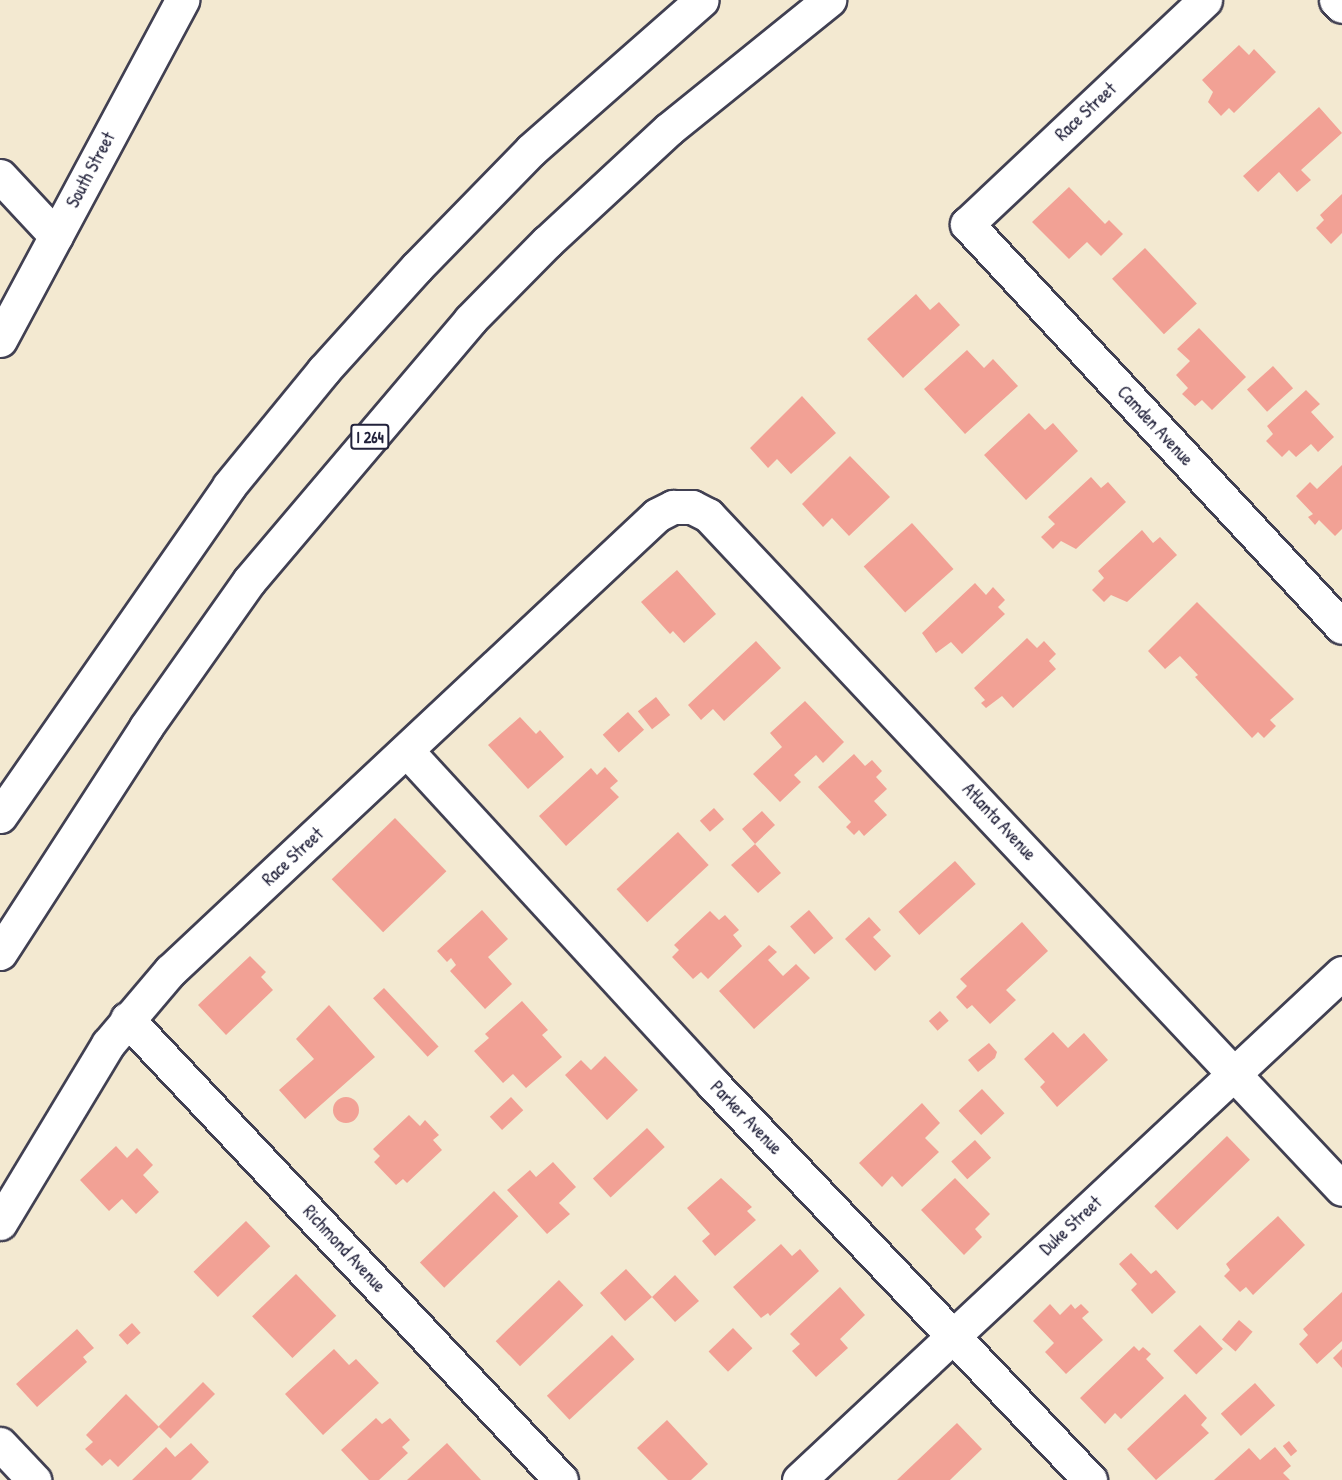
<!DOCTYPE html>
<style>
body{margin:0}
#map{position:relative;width:1342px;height:1480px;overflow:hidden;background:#f3e9d1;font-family:"Patrick Hand",sans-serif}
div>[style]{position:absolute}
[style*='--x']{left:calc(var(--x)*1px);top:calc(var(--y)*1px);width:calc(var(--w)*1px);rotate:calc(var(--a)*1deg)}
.building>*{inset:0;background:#f2a195;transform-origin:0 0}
.round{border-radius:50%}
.roads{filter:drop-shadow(2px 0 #414052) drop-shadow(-2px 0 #414052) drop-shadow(0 2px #414052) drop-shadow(0 -2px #414052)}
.minor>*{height:33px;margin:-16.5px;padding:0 16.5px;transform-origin:16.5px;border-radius:16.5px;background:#fff}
.major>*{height:33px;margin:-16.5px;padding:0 16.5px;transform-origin:16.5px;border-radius:16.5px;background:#fff}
.highway>*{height:33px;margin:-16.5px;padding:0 16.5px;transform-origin:16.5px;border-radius:16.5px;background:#fff}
span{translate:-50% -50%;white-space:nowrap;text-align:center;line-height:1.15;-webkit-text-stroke:4.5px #fff;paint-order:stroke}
.shield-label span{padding:2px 4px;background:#fff;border:2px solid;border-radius:4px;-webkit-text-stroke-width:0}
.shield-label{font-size:16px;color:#22223b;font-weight:700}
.street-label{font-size:18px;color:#22223b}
</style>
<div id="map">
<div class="building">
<div style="clip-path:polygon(1239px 45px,1249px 55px,1254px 49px,1276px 72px,1234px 113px,1229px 108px,1221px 116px,1208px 102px,1213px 92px,1202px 80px)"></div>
<div style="clip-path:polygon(1319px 107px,1342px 133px,1301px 170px,1311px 180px,1297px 192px,1279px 172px,1258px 192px,1243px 176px)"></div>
<div style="clip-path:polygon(1069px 187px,1105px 224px,1109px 220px,1123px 234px,1101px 256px,1087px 242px,1069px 259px,1032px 222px)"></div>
<div style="clip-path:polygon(1342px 194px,1342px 233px,1331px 244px,1316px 228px,1324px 220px,1320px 215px)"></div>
<div style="left:1145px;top:248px;width:76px;height:45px;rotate:47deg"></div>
<div style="clip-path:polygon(916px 294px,930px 310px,939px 302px,960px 325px,903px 378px,867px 339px)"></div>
<div style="clip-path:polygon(1199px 328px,1246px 377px,1212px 410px,1202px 400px,1195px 406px,1182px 394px,1188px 388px,1176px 375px,1190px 361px,1177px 349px)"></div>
<div style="clip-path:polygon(967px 350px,984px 368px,993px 359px,1018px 386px,965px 434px,924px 389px)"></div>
<div style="left:1273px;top:366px;width:30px;height:35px;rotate:48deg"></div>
<div style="clip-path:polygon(1306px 390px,1320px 404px,1311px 412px,1334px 437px,1318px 452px,1311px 444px,1296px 457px,1289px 450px,1282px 457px,1266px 441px,1273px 434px,1267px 426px)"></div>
<div style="clip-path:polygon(802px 396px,836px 433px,791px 474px,777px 459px,768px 468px,750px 448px)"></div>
<div style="clip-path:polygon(1029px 413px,1045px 430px,1053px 423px,1078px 451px,1026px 500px,984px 455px)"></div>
<div style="clip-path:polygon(850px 456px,890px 497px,849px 536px,832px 518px,823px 527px,802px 504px)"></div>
<div style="clip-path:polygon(1342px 465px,1342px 529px,1335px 536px,1319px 520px,1315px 525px,1308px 517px,1313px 514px,1296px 496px,1310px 482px,1317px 489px)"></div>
<div style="clip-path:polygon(1091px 477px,1101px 488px,1108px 482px,1126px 502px,1076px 549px,1061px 541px,1053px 549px,1041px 537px,1055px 524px,1048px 517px)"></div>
<div style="left:912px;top:523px;width:62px;height:65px;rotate:48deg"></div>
<div style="clip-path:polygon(1142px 530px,1153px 543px,1160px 537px,1177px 555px,1127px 602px,1111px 595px,1104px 602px,1092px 590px,1104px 578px,1098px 571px)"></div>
<div style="clip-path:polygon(677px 570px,716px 614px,684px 643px,673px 631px,670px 634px,641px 602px)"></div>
<div style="clip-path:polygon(975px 583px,986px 595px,993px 587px,1005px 600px,998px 607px,1005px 614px,962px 654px,951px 642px,936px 653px,922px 633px)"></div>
<div style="clip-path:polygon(1197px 602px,1294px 699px,1270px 720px,1276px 726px,1264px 738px,1258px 732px,1252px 738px,1195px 677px,1198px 675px,1180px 656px,1165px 669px,1148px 651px)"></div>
<div style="clip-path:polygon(1027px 638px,1037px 648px,1044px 641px,1056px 654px,1049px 661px,1056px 669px,1013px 708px,1002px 696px,986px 708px,981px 703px,985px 700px,974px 688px)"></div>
<div style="clip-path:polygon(756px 641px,781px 668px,724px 721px,713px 709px,701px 720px,688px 705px)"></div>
<div style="left:656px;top:697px;width:23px;height:23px;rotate:52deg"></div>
<div style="clip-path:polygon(805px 701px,844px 742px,823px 763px,816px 755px,794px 775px,801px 782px,780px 802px,753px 774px,782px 747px,770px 733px)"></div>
<div style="left:628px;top:712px;width:24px;height:34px;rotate:48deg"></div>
<div style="clip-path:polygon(520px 717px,536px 734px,540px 730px,564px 757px,528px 789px,488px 745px)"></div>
<div style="clip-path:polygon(854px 754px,865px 766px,872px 760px,882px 771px,876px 777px,887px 789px,874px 801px,887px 815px,864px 836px,859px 830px,854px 835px,846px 827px,851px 822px,818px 787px)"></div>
<div style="clip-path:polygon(605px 767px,618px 781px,610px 788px,619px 797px,566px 846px,539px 816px,591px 768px,597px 775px)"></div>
<div style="left:714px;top:808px;width:15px;height:19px;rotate:48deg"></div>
<div style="clip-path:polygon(762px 811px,775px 825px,755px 844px,781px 873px,758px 893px,731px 865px,755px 844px,742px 829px)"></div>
<div style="left:395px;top:818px;width:74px;height:88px;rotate:46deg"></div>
<div style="left:678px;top:832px;width:45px;height:84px;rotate:47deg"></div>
<div style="left:955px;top:861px;width:31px;height:76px;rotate:48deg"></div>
<div style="clip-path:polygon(482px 910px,508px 939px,488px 957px,512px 984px,485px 1009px,450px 971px,456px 965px,451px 958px,447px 962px,437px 951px)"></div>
<div style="left:809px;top:910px;width:37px;height:25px;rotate:49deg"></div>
<div style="clip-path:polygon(710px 911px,719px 920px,725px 915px,739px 930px,733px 935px,742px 946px,708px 979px,701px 972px,693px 979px,672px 957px,679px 950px,674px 945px)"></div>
<div style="clip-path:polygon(869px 917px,881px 930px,873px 937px,891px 956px,875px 971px,845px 939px)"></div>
<div style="clip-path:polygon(1022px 922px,1048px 951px,1006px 990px,1016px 1000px,990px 1024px,972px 1005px,967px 1009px,956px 997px,967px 986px,960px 979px)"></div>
<div style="clip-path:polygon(769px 945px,777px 952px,768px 960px,783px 976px,796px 964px,810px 978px,754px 1029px,719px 991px)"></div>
<div style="clip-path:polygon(250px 956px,266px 972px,261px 977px,273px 990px,226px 1035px,198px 1005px)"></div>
<div style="left:384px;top:988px;width:80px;height:15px;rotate:47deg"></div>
<div style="clip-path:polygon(522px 1001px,548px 1030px,542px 1035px,562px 1057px,526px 1088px,513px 1074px,503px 1083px,474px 1051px,489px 1038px,485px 1034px)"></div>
<div style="clip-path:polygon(329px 1005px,375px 1057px,305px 1119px,279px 1090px,314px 1059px,296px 1039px)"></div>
<div style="left:940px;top:1011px;width:13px;height:15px;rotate:48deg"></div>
<div style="clip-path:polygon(1053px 1032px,1068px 1048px,1084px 1033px,1108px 1060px,1057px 1107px,1040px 1087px,1045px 1082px,1024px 1059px)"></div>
<div style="clip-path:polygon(989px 1043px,997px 1052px,995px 1058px,978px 1072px,968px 1060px)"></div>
<div style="clip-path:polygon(605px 1056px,638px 1090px,607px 1120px,565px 1075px,581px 1060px,591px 1070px)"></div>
<div style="left:982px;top:1089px;width:33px;height:32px;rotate:47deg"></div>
<div class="round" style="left:333px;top:1097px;width:26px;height:26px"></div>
<div style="left:511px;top:1097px;width:18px;height:29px;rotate:47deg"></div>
<div style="clip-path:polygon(922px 1103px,940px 1123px,925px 1138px,939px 1152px,902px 1187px,892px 1176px,882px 1187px,859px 1163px)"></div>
<div style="clip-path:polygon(409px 1115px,420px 1126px,425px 1120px,439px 1135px,433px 1140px,442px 1150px,407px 1183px,403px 1179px,396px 1185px,374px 1162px,380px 1156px,373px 1149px)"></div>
<div style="left:647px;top:1128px;width:26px;height:74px;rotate:47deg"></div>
<div style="left:1227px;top:1136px;width:33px;height:101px;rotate:46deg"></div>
<div style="left:975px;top:1140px;width:24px;height:32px;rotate:48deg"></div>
<div style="clip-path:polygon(116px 1146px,127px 1158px,137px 1148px,153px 1165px,143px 1175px,159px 1192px,136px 1214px,122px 1199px,109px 1211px,80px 1180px)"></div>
<div style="clip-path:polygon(553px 1162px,576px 1187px,559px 1203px,570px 1214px,547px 1234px,507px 1190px,530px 1170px,536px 1177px)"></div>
<div style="clip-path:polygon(721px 1178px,752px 1207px,747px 1211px,756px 1220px,715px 1256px,702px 1241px,710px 1234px,687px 1208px)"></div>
<div style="clip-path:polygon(955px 1178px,990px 1214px,975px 1229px,982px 1237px,964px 1255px,921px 1210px)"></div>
<div style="left:494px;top:1191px;width:35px;height:103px;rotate:46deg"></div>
<div style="clip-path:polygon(1278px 1216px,1305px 1245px,1253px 1295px,1246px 1287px,1240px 1292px,1224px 1276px,1230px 1270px,1226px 1264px)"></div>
<div style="left:246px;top:1221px;width:35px;height:73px;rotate:46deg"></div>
<div style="clip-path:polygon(781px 1244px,792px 1256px,800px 1249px,819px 1271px,770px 1316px,768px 1313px,761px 1318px,733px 1287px)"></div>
<div style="clip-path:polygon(1131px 1253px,1151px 1274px,1156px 1270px,1176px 1292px,1152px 1314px,1131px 1290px,1137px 1284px,1119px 1264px)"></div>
<div style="clip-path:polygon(626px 1269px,652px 1297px,675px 1275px,699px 1301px,675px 1322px,652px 1297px,625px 1321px,600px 1293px)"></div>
<div style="left:296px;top:1274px;width:58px;height:61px;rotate:46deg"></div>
<div style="left:559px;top:1280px;width:35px;height:88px;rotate:46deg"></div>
<div style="clip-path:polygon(840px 1287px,865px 1315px,840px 1339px,848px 1348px,816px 1377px,792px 1351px,800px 1344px,790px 1334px)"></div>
<div style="clip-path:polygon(1342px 1292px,1342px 1341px,1317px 1364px,1299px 1344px,1308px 1335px,1303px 1329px)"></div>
<div style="clip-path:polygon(1050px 1304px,1060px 1315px,1071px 1304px,1075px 1309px,1081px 1304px,1089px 1312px,1082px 1318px,1103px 1340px,1066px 1374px,1045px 1352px,1054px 1343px,1033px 1321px)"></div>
<div style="left:1239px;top:1320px;width:18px;height:26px;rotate:41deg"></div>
<div style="left:132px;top:1323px;width:13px;height:18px;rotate:48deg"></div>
<div style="left:1200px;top:1325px;width:33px;height:37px;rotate:46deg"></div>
<div style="left:733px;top:1328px;width:28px;height:34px;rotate:46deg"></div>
<div style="clip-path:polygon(77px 1329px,94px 1348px,83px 1357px,87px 1362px,37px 1407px,16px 1384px)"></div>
<div style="left:612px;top:1335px;width:33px;height:89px;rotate:47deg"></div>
<div style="clip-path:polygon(1134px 1346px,1139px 1351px,1143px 1347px,1151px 1354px,1146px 1359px,1164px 1378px,1121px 1419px,1115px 1413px,1105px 1424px,1080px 1398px)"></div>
<div style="clip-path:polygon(334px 1349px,349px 1365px,356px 1359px,379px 1383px,323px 1435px,285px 1394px)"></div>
<div style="clip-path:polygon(1342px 1349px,1342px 1368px,1333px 1358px)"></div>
<div style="left:203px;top:1382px;width:17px;height:63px;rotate:45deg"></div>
<div style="left:1255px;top:1383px;width:30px;height:46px;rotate:48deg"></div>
<div style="clip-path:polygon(126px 1394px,159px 1427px,118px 1467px,110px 1459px,102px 1466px,85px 1449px,93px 1442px,86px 1435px)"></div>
<div style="clip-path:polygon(1185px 1394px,1207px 1418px,1201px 1425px,1209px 1433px,1156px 1480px,1127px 1449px)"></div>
<div style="clip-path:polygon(376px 1418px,382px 1424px,390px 1418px,410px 1440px,402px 1447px,408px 1453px,379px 1480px,369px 1480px,341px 1450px)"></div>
<div style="clip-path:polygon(667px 1420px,708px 1464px,691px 1480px,668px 1480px,637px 1448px)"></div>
<div style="clip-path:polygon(957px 1423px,982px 1449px,950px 1480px,897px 1480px)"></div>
<div style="left:1289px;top:1441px;width:13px;height:8px;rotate:51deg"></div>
<div style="clip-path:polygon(191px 1443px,209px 1462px,191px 1480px,132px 1480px,166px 1447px,175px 1457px)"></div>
<div style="clip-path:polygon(447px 1443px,481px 1480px,407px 1480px)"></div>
<div style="clip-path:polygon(1275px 1447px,1291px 1466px,1283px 1473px,1290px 1480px,1214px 1480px,1249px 1448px,1260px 1460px)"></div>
</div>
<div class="roads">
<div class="minor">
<div style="--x:1205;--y:0;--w:327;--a:136.7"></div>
<div style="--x:967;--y:224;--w:550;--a:47.06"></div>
<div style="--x:0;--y:176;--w:82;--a:47"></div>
<div style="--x:0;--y:340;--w:386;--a:-61.8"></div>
<div style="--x:407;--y:751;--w:452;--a:47.4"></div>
<div style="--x:713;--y:1084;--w:547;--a:46.41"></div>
<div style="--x:127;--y:1019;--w:633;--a:46.73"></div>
<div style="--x:0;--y:1223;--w:209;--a:-58.9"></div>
<div style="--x:108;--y:1044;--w:96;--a:-49.7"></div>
<div style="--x:170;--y:971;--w:667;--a:-43.12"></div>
<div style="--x:657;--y:515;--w:18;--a:-27"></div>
<div style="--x:673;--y:507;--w:19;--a:0"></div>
<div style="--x:692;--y:507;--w:18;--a:27"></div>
<div style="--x:708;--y:515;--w:925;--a:46.75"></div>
<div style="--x:0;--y:1444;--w:50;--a:46.6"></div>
<div style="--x:799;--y:1480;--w:743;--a:-43.04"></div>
</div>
<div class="major">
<div style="--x:1336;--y:0;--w:8;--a:45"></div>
</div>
<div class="highway">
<div style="--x:0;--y:816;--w:402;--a:-55.2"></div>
<div style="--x:229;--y:486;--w:149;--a:-50.7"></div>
<div style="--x:323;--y:371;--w:140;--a:-47.9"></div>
<div style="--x:417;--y:267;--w:163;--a:-45.7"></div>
<div style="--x:531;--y:150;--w:227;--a:-41.3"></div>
<div style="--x:0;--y:953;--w:269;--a:-57.1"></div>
<div style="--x:146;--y:727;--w:179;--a:-54.8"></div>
<div style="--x:249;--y:581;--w:342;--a:-49.7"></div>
<div style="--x:470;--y:320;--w:110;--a:-45.4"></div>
<div style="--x:547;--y:242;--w:166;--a:-42.8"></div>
<div style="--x:669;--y:129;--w:206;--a:-38.9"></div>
</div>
</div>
<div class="shield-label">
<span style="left:370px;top:437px">I 264</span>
</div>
<div class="street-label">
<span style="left:1086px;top:112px;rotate:-43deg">Race Street</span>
<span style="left:91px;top:170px;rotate:-62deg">South Street</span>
<span style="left:1155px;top:426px;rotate:47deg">Camden Avenue</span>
<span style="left:999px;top:822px;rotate:47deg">Atlanta Avenue</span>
<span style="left:293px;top:857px;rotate:-43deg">Race Street</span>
<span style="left:746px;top:1118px;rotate:46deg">Parker Avenue</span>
<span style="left:1071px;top:1226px;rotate:-43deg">Duke Street</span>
<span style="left:344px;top:1249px;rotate:47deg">Richmond Avenue</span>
</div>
</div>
